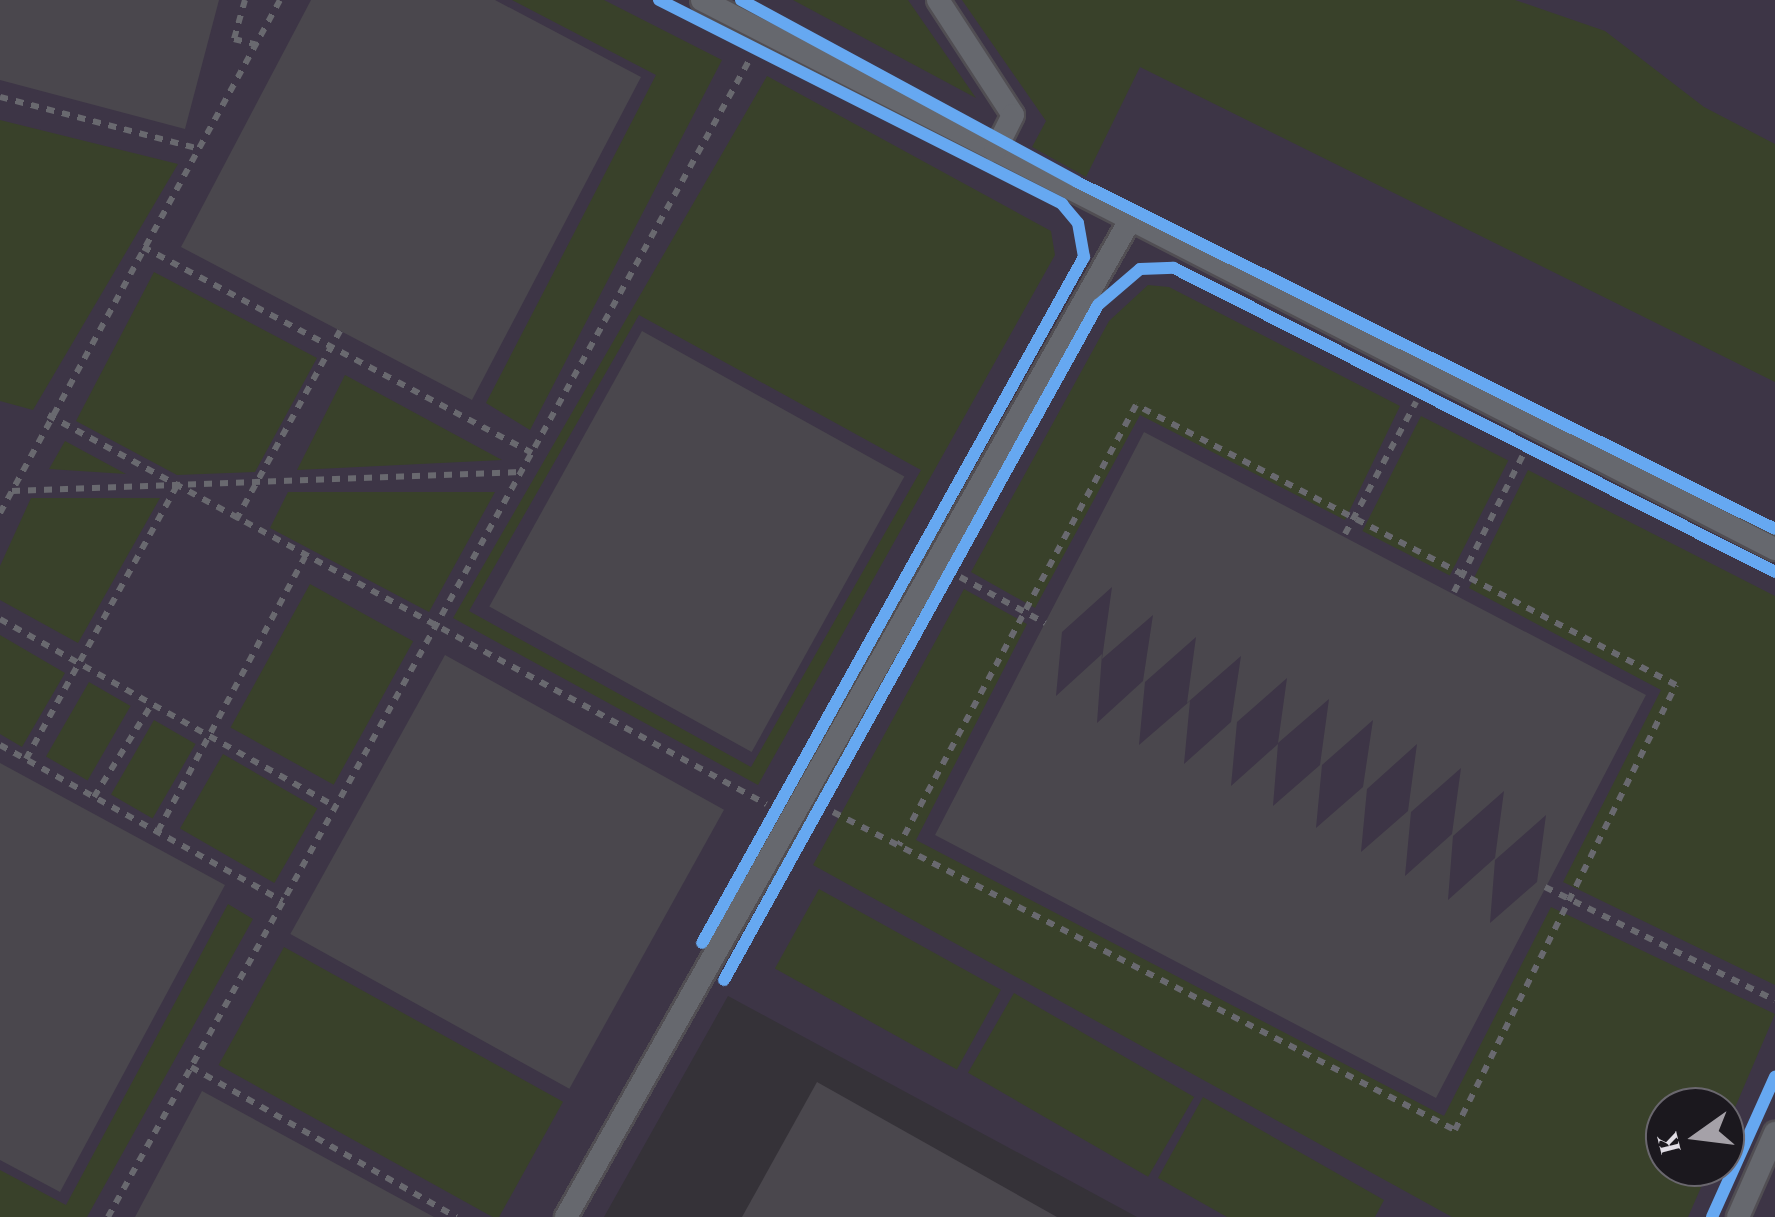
<!DOCTYPE html>
<style>
body{margin:0}
#map{position:relative;width:1775px;height:1217px;overflow:hidden;background:#353238;font-family:"Playfair Display",serif}
div>[style]{position:absolute}
[style*='--x']{left:calc(var(--x)*1px);top:calc(var(--y)*1px);width:calc(var(--w)*1px);rotate:calc(var(--a)*1deg)}
.built>*{inset:0;background:#3d3546}
.green>*{inset:0;background:#39412a;transform-origin:0 0}
.building>*{inset:0;background:#4a474d;transform-origin:0 0}
.path>*{height:6px;margin-top:-3px;transform-origin:0;background:repeating-linear-gradient(90deg,#69696f 0 8px,transparent 0 16px)}
.roads{filter:drop-shadow(2px 0 #514e53) drop-shadow(-2px 0 #514e53) drop-shadow(0 2px #514e53) drop-shadow(0 -2px #514e53)}
.service>*{height:22px;margin:-11px;padding:0 11px;transform-origin:11px;border-radius:11px;background:#66686e}
.cycleway>*{height:12px;margin:-6px;padding:0 6px;transform-origin:6px;border-radius:6px;background:#66a8f1}
span{translate:-50% -50%;white-space:nowrap;text-align:center;line-height:1.15;-webkit-text-stroke:10px #1b181e;paint-order:stroke}
.north{position:absolute;left:1645px;top:1087px;width:100px;height:100px;box-sizing:border-box;background:#1b181e;border:2px solid #6a676e;border-radius:50%;rotate:256deg;font-size:28px;font-weight:700;line-height:40px;text-align:center;color:#e1dde5}
.north::after{content:'';display:block;margin:auto;width:35px;height:45px;background:#a5a1a8;clip-path:polygon(50% 0,100% 100%,50% 72%,0 100%)}
</style>
<div id="map">
<div class="built">
<div style="clip-path:polygon(evenodd,0 0,1775px 0,1775px 1217px,1137px 1217px,728px 996px,604px 1217px,0 1217px,0 0,1665px 1107px,1725px 1107px,1725px 1167px,1665px 1167px,1665px 1107px)"></div>
</div>
<div class="green">
<div style="clip-path:polygon(512px 0,604px 0,722px 60px,530px 430px,486px 403px,656px 75px)"></div>
<div style="clip-path:polygon(793px 0,908px 0,976px 98px)"></div>
<div style="clip-path:polygon(962px 0,1515px 0,1605px 31px,1704px 107px,1775px 144px,1775px 382px,1140px 67px,1086px 177px,1032px 147px,1046px 121px)"></div>
<div style="clip-path:polygon(evenodd,767px 76px,1051px 231px,1055px 255px,758px 785px,453px 618px,767px 76px,639px 315px,921px 470px,751px 767px,469px 611px,639px 315px)"></div>
<div style="clip-path:polygon(0 120px,178px 164px,33px 410px,0 401px)"></div>
<div style="clip-path:polygon(154px 272px,317px 358px,255px 472px,177px 475px,76px 421px)"></div>
<div style="clip-path:polygon(1148px 285px,1169px 287px,1400px 406px,1345px 520px,1140px 415px,1035px 608px,971px 572px,1109px 321px)"></div>
<div style="clip-path:polygon(345px 375px,502px 460px,297px 470px)"></div>
<div style="left:1421px;top:416px;width:98px;height:129px;rotate:27deg"></div>
<div style="clip-path:polygon(65px 441px,126px 474px,49px 469px)"></div>
<div style="clip-path:polygon(1528px 470px,1775px 596px,1775px 985px,1563px 882px,1661px 690px,1469px 588px)"></div>
<div style="clip-path:polygon(288px 492px,495px 492px,429px 612px,270px 528px)"></div>
<div style="clip-path:polygon(31px 498px,160px 498px,78px 643px,0 600px,0 566px)"></div>
<div style="left:310px;top:584px;width:118px;height:164px;rotate:29deg"></div>
<div style="clip-path:polygon(964px 589px,1027px 624px,916px 840px,1444px 1116px,1551px 907px,1775px 1014px,1725px 1131px,1725px 1107px,1665px 1107px,1665px 1167px,1710px 1167px,1688px 1217px,1452px 1217px,813px 865px)"></div>
<div style="clip-path:polygon(0 635px,65px 673px,22px 747px,0 734px)"></div>
<div style="left:89px;top:682px;width:48px;height:86px;rotate:30deg"></div>
<div style="left:154px;top:720px;width:48px;height:86px;rotate:30deg"></div>
<div style="left:223px;top:754px;width:109px;height:86px;rotate:30deg"></div>
<div style="left:819px;top:889px;width:208px;height:91px;rotate:29deg"></div>
<div style="clip-path:polygon(228px 904px,253px 919px,87px 1217px,0 1217px,0 1170px,66px 1205px)"></div>
<div style="left:284px;top:947px;width:319px;height:135px;rotate:29deg"></div>
<div style="left:1014px;top:993px;width:208px;height:92px;rotate:30deg"></div>
<div style="clip-path:polygon(1203px 1097px,1384px 1200px,1375px 1217px,1227px 1217px,1158px 1178px)"></div>
</div>
<div class="building">
<div style="clip-path:polygon(0 0,219px 0,185px 129px,0 80px)"></div>
<div style="clip-path:polygon(311px 0,495px 0,641px 77px,472px 400px,181px 247px)"></div>
<div style="left:642px;top:331px;width:300px;height:315px;rotate:29deg"></div>
<div style="clip-path:polygon(evenodd,1144px 432px,1646px 695px,1436px 1098px,935px 835px,1144px 432px,1112px 587px,1102px 659px,1153px 615px,1143px 681px,1097px 723px,1102px 654px,1056px 696px,1062px 632px,1112px 587px,1144px 432px,1196px 637px,1187px 703px,1241px 656px,1231px 722px,1184px 764px,1190px 701px,1139px 745px,1145px 682px,1196px 637px,1144px 432px,1287px 678px,1278px 743px,1329px 699px,1320px 765px,1273px 806px,1278px 744px,1231px 786px,1237px 722px,1287px 678px,1144px 432px,1373px 720px,1363px 787px,1316px 828px,1322px 765px,1373px 720px,1144px 432px,1417px 744px,1408px 811px,1361px 852px,1367px 789px,1417px 744px,1144px 432px,1461px 768px,1452px 834px,1405px 876px,1411px 812px,1461px 768px,1144px 432px,1504px 791px,1495px 858px,1448px 900px,1453px 836px,1504px 791px,1144px 432px,1546px 815px,1537px 882px,1490px 923px,1495px 860px,1546px 815px)"></div>
<div style="left:445px;top:655px;width:319px;height:319px;rotate:29deg"></div>
<div style="clip-path:polygon(0 763px,225px 885px,60px 1192px,0 1160px)"></div>
<div style="clip-path:polygon(817px 1082px,1057px 1217px,742px 1217px)"></div>
<div style="clip-path:polygon(202px 1091px,434px 1217px,135px 1217px)"></div>
</div>
<div class="path">
<div style="--x:245;--y:0;--w:41;--a:105.8"></div>
<div style="--x:234;--y:39;--w:25;--a:14"></div>
<div style="--x:0;--y:97;--w:206;--a:14.6"></div>
<div style="--x:143;--y:247;--w:440;--a:27.9"></div>
<div style="--x:48;--y:415;--w:817;--a:28.45"></div>
<div style="--x:12;--y:491;--w:508;--a:-2.14"></div>
<div style="--x:0;--y:513;--w:584;--a:-61.37"></div>
<div style="--x:236;--y:520;--w:216;--a:-61.2"></div>
<div style="--x:1345;--y:534;--w:150;--a:-61.7"></div>
<div style="--x:960;--y:577;--w:97;--a:28.4"></div>
<div style="--x:1454;--y:592;--w:153;--a:-63.3"></div>
<div style="--x:0;--y:619;--w:384;--a:29.2"></div>
<div style="--x:0;--y:745;--w:323;--a:28.9"></div>
<div style="--x:26;--y:759;--w:312;--a:-61.1"></div>
<div style="--x:94;--y:797;--w:110;--a:-58.1"></div>
<div style="--x:833;--y:812;--w:699;--a:27.08"></div>
<div style="--x:1455;--y:1130;--w:497;--a:-63.6"></div>
<div style="--x:1676;--y:685;--w:608;--a:-152.59"></div>
<div style="--x:1136;--y:405;--w:500;--a:118.3"></div>
<div style="--x:158;--y:831;--w:311;--a:-61.8"></div>
<div style="--x:1545;--y:887;--w:256;--a:26.2"></div>
<div style="--x:191;--y:1067;--w:305;--a:29.5"></div>
<div style="--x:108;--y:1217;--w:1324;--a:-61"></div>
</div>
<div class="roads">
<div class="service">
<div style="--x:702;--y:0;--w:1205;--a:27.1"></div>
<div style="--x:938;--y:0;--w:137;--a:56.9"></div>
<div style="--x:1013;--y:115;--w:40;--a:116.6"></div>
<div style="--x:566;--y:1217;--w:1145;--a:-60.5"></div>
<div style="--x:1738;--y:1217;--w:92;--a:-66.2"></div>
</div>
</div>
<div class="cycleway">
<div style="--x:659;--y:0;--w:452;--a:26.8"></div>
<div style="--x:1062;--y:204;--w:25;--a:50"></div>
<div style="--x:1078;--y:223;--w:35;--a:80"></div>
<div style="--x:1084;--y:257;--w:785;--a:119.11"></div>
<div style="--x:741;--y:0;--w:382;--a:28.4"></div>
<div style="--x:1077;--y:182;--w:779;--a:26.43"></div>
<div style="--x:724;--y:980;--w:772;--a:-61.01"></div>
<div style="--x:1098;--y:305;--w:55;--a:-40.6"></div>
<div style="--x:1140;--y:269;--w:34;--a:-2"></div>
<div style="--x:1174;--y:268;--w:674;--a:26.83"></div>
<div style="--x:1712;--y:1217;--w:154;--a:-65.8"></div>
</div>
<div class="north">K</div>
</div>
